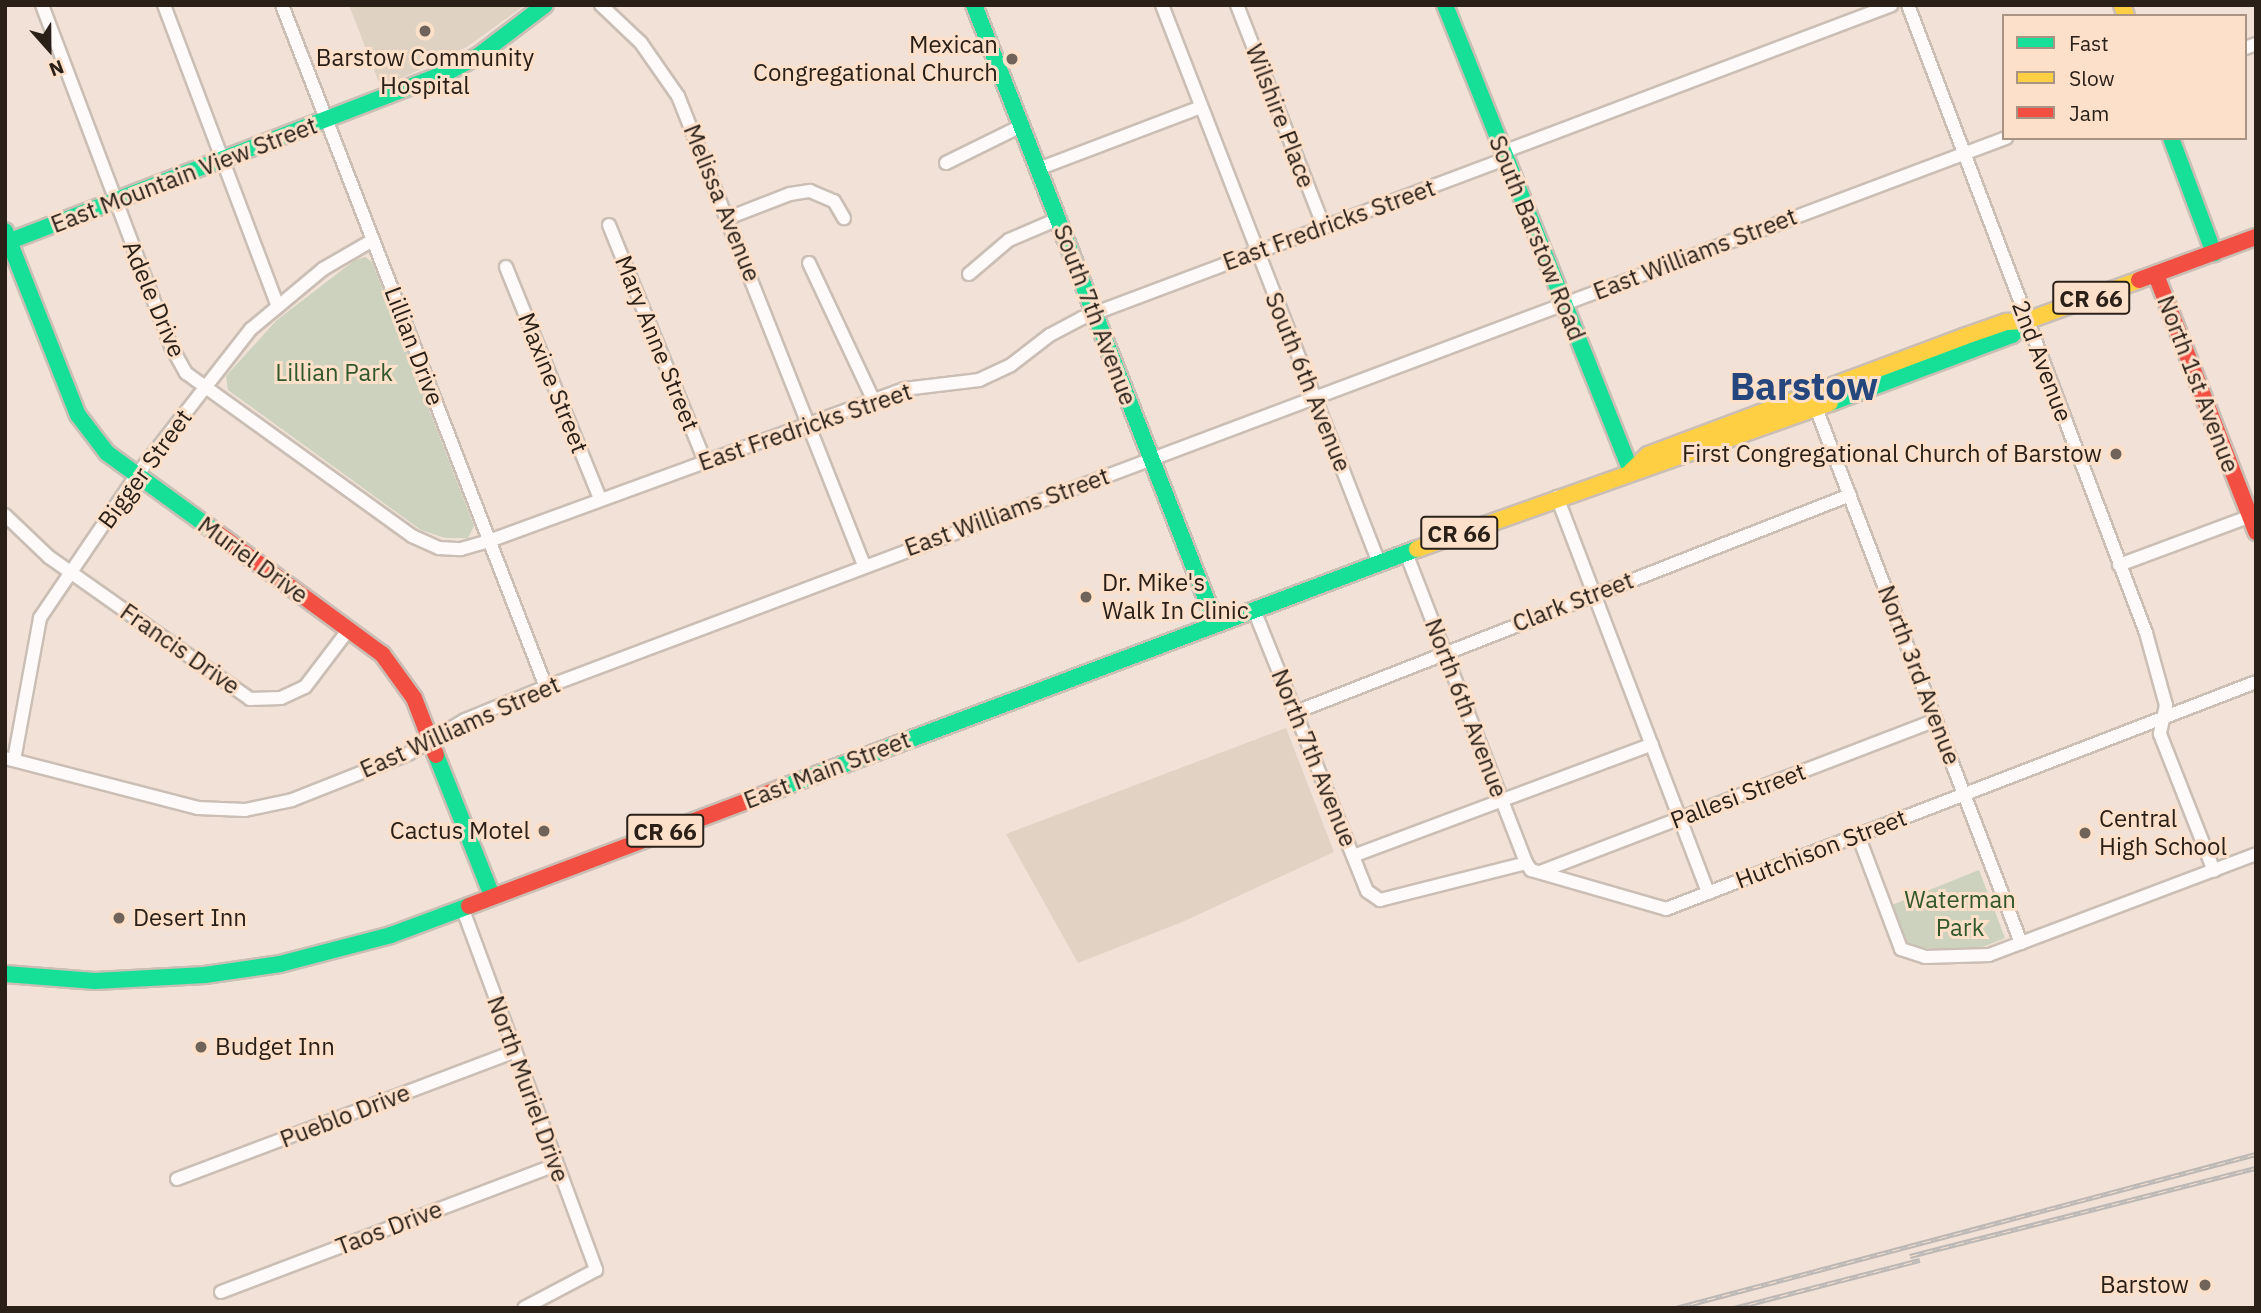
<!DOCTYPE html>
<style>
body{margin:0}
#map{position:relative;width:2261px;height:1313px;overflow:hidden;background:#f1e1d6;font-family:"IBM Plex Sans",sans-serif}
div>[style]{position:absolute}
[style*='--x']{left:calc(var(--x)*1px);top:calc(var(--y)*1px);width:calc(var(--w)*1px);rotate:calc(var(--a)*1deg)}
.industrial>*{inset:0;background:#e1d2c3}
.medical>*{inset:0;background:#e0d2c3}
.green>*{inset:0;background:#ccd2bd}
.roads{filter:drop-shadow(2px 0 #cabeb5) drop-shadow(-2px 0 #cabeb5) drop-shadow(0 2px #cabeb5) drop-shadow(0 -2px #cabeb5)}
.street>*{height:12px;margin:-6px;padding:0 6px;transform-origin:6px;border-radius:6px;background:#fdfaf9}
.fast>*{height:16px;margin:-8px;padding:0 8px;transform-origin:8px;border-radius:8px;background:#16e098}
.slow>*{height:16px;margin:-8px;padding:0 8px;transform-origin:8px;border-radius:8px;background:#ffcf43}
.jam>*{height:16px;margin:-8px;padding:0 8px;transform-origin:8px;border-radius:8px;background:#f24e42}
.rail>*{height:5px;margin-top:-2.5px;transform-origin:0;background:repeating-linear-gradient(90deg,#fde0ca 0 8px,#bbb7b5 0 16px);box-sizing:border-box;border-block:2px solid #bbb7b5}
.dots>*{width:19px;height:19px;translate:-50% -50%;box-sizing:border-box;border:4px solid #fde0ca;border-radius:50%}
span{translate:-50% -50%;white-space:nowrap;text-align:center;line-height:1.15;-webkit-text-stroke:6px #fde0ca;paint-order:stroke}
.shield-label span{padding:2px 5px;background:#fde0ca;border:2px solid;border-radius:5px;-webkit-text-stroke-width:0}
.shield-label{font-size:23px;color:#2a2018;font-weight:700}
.poi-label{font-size:24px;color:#2a2018}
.right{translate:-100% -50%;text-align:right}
.left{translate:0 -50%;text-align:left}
.street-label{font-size:24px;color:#2a2018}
.park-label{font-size:24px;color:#31582a}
.town-label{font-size:38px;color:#25477d;font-weight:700}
.frame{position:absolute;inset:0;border:7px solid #2a2018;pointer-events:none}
.legend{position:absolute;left:2002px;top:14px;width:245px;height:126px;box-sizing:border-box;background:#fde0ca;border:2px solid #a99383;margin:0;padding:9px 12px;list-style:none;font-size:21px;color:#2a2018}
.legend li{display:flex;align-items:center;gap:14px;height:35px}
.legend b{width:35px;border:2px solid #a99383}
.north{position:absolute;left:14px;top:14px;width:70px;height:70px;-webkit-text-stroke:5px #fde0ca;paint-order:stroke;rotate:159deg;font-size:19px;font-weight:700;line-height:28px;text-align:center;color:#2a2018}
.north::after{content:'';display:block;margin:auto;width:24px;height:32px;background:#2a2018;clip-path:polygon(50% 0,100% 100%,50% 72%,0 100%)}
</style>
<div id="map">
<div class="industrial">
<div style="clip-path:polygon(1286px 728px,1334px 852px,1182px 922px,1078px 963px,1006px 834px)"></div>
</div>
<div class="medical">
<div style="clip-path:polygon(349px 5px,525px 5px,467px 47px,381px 88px)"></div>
</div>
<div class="green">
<div style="clip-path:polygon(365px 257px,372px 262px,474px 526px,468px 538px,445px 538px,421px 530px,228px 390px,226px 376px,277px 320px,355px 260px)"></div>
<div style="clip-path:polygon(1979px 870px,2005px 938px,1975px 950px,1917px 948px,1904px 942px,1892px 905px)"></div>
</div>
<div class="roads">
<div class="street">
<div style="--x:42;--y:5;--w:365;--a:69.3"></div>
<div style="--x:171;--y:346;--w:31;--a:61"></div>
<div style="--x:186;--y:373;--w:279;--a:35.8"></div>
<div style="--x:412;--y:536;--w:30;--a:24"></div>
<div style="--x:439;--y:548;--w:22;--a:3"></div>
<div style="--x:461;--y:549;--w:29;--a:-16"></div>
<div style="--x:489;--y:541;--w:442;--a:-20.1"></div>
<div style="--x:904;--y:389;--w:76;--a:-6.8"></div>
<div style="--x:979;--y:380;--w:35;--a:-25"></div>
<div style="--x:1011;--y:365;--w:49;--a:-37.6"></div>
<div style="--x:1050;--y:335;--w:36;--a:-28"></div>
<div style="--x:1082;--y:318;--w:453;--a:-20.6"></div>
<div style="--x:164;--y:5;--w:322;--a:69.3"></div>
<div style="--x:282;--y:5;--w:731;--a:68.84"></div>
<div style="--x:601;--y:5;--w:55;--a:43.5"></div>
<div style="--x:641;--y:43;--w:65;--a:55.1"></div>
<div style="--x:678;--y:96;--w:505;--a:68.37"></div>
<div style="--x:1162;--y:5;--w:599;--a:68.75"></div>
<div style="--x:1237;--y:5;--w:238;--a:68.6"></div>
<div style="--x:1908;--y:5;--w:672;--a:69.24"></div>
<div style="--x:2146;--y:633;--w:75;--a:74.5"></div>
<div style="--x:2166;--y:705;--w:30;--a:102"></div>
<div style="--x:2160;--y:734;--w:147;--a:68.5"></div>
<div style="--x:2245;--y:48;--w:12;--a:-20"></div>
<div style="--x:1503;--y:152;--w:415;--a:-20.7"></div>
<div style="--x:946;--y:163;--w:84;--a:-26.3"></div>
<div style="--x:1038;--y:169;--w:174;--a:-20.8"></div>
<div style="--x:728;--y:218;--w:66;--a:-21.2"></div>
<div style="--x:790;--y:194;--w:20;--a:-9"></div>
<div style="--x:810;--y:191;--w:26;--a:23"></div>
<div style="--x:834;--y:201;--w:20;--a:60"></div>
<div style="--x:609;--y:225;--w:255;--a:67.9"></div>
<div style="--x:809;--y:263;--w:150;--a:64.8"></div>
<div style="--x:506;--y:267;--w:250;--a:67.9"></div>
<div style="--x:969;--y:274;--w:52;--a:-40.4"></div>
<div style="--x:1009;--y:240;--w:53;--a:-23.2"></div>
<div style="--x:1816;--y:408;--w:573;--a:69.03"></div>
<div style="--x:1557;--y:497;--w:424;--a:69.1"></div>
<div style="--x:5;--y:515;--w:61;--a:43.7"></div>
<div style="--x:49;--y:557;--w:246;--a:35.2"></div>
<div style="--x:250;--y:699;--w:31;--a:-2"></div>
<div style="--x:281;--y:698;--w:26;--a:-25"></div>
<div style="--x:305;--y:687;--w:73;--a:-52.8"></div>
<div style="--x:1406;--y:553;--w:332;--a:68.8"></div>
<div style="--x:2119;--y:565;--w:138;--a:-20.4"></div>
<div style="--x:1254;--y:610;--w:303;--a:68.1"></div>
<div style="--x:1367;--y:891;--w:16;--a:35"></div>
<div style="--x:1380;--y:900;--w:151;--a:-14.2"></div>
<div style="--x:1526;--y:863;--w:9;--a:54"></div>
<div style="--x:1531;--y:870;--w:141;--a:16.1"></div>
<div style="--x:1666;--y:909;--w:632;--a:-21.04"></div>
<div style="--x:1296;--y:712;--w:595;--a:-21.39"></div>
<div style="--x:5;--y:758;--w:199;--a:14.5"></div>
<div style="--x:198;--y:808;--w:47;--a:2.4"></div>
<div style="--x:245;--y:810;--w:48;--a:-12"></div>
<div style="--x:292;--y:800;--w:125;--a:-21.6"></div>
<div style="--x:408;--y:754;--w:66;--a:-30.8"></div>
<div style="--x:465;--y:720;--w:87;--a:-22.2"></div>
<div style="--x:546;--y:687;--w:1560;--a:-20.61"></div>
<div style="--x:14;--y:760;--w:144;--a:-79.6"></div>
<div style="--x:40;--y:618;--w:171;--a:-55.9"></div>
<div style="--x:136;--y:476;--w:187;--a:-52"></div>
<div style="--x:251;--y:329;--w:94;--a:-39.8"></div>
<div style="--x:323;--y:269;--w:58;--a:-30.1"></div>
<div style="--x:1858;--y:835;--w:122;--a:69.3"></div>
<div style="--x:1901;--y:949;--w:25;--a:18"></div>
<div style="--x:1925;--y:957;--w:64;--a:-1.8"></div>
<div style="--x:1989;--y:955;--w:285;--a:-20.7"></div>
<div style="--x:1353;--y:856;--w:319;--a:-20.5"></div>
<div style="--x:1540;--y:872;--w:424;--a:-21"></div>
<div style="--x:462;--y:907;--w:387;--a:69.7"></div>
<div style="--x:596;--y:1270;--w:81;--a:152.2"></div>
<div style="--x:177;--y:1179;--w:359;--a:-20.7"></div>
<div style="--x:221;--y:1292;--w:358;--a:-20.8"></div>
</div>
<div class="fast">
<div style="--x:974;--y:5;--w:665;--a:68.65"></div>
<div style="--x:1445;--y:5;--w:502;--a:68.24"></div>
<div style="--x:2171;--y:138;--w:123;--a:69.5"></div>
<div style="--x:5;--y:231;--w:198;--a:68.4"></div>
<div style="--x:78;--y:415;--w:48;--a:52.7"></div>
<div style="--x:107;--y:453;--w:136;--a:36"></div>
<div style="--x:5;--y:243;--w:473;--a:-21.1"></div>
<div style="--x:446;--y:73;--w:36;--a:-28"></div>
<div style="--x:478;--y:56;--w:84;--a:-37.3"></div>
<div style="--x:1830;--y:403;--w:194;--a:-20.5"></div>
<div style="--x:2012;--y:335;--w:20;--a:-45"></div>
<div style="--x:436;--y:755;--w:152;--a:68.3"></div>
<div style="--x:781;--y:788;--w:679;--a:-20.6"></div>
<div style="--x:5;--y:974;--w:90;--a:4.4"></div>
<div style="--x:95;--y:981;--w:110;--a:-3.1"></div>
<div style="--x:205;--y:975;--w:76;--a:-8.3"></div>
<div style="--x:280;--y:964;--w:115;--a:-14.6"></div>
<div style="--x:391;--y:935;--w:83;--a:-20.4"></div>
</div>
<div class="slow">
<div style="--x:2122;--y:5;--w:12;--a:70"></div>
<div style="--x:1631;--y:471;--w:23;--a:-43"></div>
<div style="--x:1648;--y:455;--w:336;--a:-20.5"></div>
<div style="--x:1963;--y:337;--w:46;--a:-19.2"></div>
<div style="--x:2006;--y:322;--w:20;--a:-3"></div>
<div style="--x:2026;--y:321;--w:120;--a:-19.9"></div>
<div style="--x:1417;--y:549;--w:438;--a:-19.5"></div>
</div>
<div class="jam">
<div style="--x:2156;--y:275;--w:276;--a:68.7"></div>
<div style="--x:2139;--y:280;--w:125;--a:-20.2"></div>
<div style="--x:217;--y:533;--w:205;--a:36.3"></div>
<div style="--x:382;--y:654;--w:54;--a:54"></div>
<div style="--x:414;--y:698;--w:61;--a:68.9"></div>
<div style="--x:469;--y:906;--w:334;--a:-20.7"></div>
</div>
</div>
<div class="rail">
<div style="--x:1910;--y:1256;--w:357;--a:-14.3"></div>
<div style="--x:1676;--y:1308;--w:600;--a:-14.87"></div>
<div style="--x:1734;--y:1308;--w:192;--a:-14.5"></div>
</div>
<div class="dots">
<div style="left:425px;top:31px;background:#70645a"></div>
<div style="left:1012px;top:59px;background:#70645a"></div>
<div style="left:2116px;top:454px;background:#70645a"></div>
<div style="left:1086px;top:597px;background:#70645a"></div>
<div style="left:544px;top:831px;background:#70645a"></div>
<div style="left:2085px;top:833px;background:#70645a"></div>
<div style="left:119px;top:918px;background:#70645a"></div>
<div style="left:201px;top:1047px;background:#70645a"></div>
<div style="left:2205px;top:1285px;background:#70645a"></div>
</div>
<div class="shield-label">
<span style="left:2091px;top:298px">CR 66</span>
<span style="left:1459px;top:533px">CR 66</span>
<span style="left:665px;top:831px">CR 66</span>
</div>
<div class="poi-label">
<span class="right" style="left:998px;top:59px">Mexican<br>Congregational Church</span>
<span style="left:425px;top:72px">Barstow Community<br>Hospital</span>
<span class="right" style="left:2102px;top:454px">First Congregational Church of Barstow</span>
<span class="left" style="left:1102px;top:597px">Dr. Mike's<br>Walk In Clinic</span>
<span class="left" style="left:2099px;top:833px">Central<br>High School</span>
<span class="right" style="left:530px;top:831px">Cactus Motel</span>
<span class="left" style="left:133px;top:918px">Desert Inn</span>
<span class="left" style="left:215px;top:1047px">Budget Inn</span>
<span class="right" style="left:2189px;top:1285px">Barstow</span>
</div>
<div class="street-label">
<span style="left:1280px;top:116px;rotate:69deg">Wilshire Place</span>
<span style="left:184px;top:175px;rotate:-21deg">East Mountain View Street</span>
<span style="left:722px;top:203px;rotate:68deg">Melissa Avenue</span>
<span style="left:1329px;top:225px;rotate:-20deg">East Fredricks Street</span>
<span style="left:1537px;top:238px;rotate:68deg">South Barstow Road</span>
<span style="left:1695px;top:254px;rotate:-21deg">East Williams Street</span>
<span style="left:154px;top:299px;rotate:67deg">Adele Drive</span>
<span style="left:1095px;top:315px;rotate:69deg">South 7th Avenue</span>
<span style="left:657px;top:343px;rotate:68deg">Mary Anne Street</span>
<span style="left:414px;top:346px;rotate:69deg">Lillian Drive</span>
<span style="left:2042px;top:361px;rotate:69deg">2nd Avenue</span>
<span style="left:1308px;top:382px;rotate:68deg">South 6th Avenue</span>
<span style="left:553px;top:383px;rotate:68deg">Maxine Street</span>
<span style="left:2198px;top:384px;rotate:69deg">North 1st Avenue</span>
<span style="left:805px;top:427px;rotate:-19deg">East Fredricks Street</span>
<span style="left:145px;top:469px;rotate:-54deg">Bigger Street</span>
<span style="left:1007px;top:512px;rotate:-20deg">East Williams Street</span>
<span style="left:253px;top:560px;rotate:36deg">Muriel Drive</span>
<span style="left:1573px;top:602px;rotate:-21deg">Clark Street</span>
<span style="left:180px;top:649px;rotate:35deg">Francis Drive</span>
<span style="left:1919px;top:675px;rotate:69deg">North 3rd Avenue</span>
<span style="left:1466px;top:708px;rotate:69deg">North 6th Avenue</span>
<span style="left:460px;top:727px;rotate:-24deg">East Williams Street</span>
<span style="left:1314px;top:758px;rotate:68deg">North 7th Avenue</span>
<span style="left:827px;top:770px;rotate:-21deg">East Main Street</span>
<span style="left:1738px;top:796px;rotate:-21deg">Pallesi Street</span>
<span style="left:1821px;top:849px;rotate:-21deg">Hutchison Street</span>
<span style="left:528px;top:1089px;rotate:70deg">North Muriel Drive</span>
<span style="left:345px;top:1116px;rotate:-21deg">Pueblo Drive</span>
<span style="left:389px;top:1228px;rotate:-21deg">Taos Drive</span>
</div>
<div class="park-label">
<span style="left:334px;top:373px">Lillian Park</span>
<span style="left:1960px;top:914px">Waterman<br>Park</span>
</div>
<div class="town-label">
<span style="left:1804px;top:386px">Barstow</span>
</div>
<div class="frame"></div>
<ul class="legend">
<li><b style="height:9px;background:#16e098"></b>Fast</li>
<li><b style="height:9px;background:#ffcf43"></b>Slow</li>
<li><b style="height:9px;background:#f24e42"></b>Jam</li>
</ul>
<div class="north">N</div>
</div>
